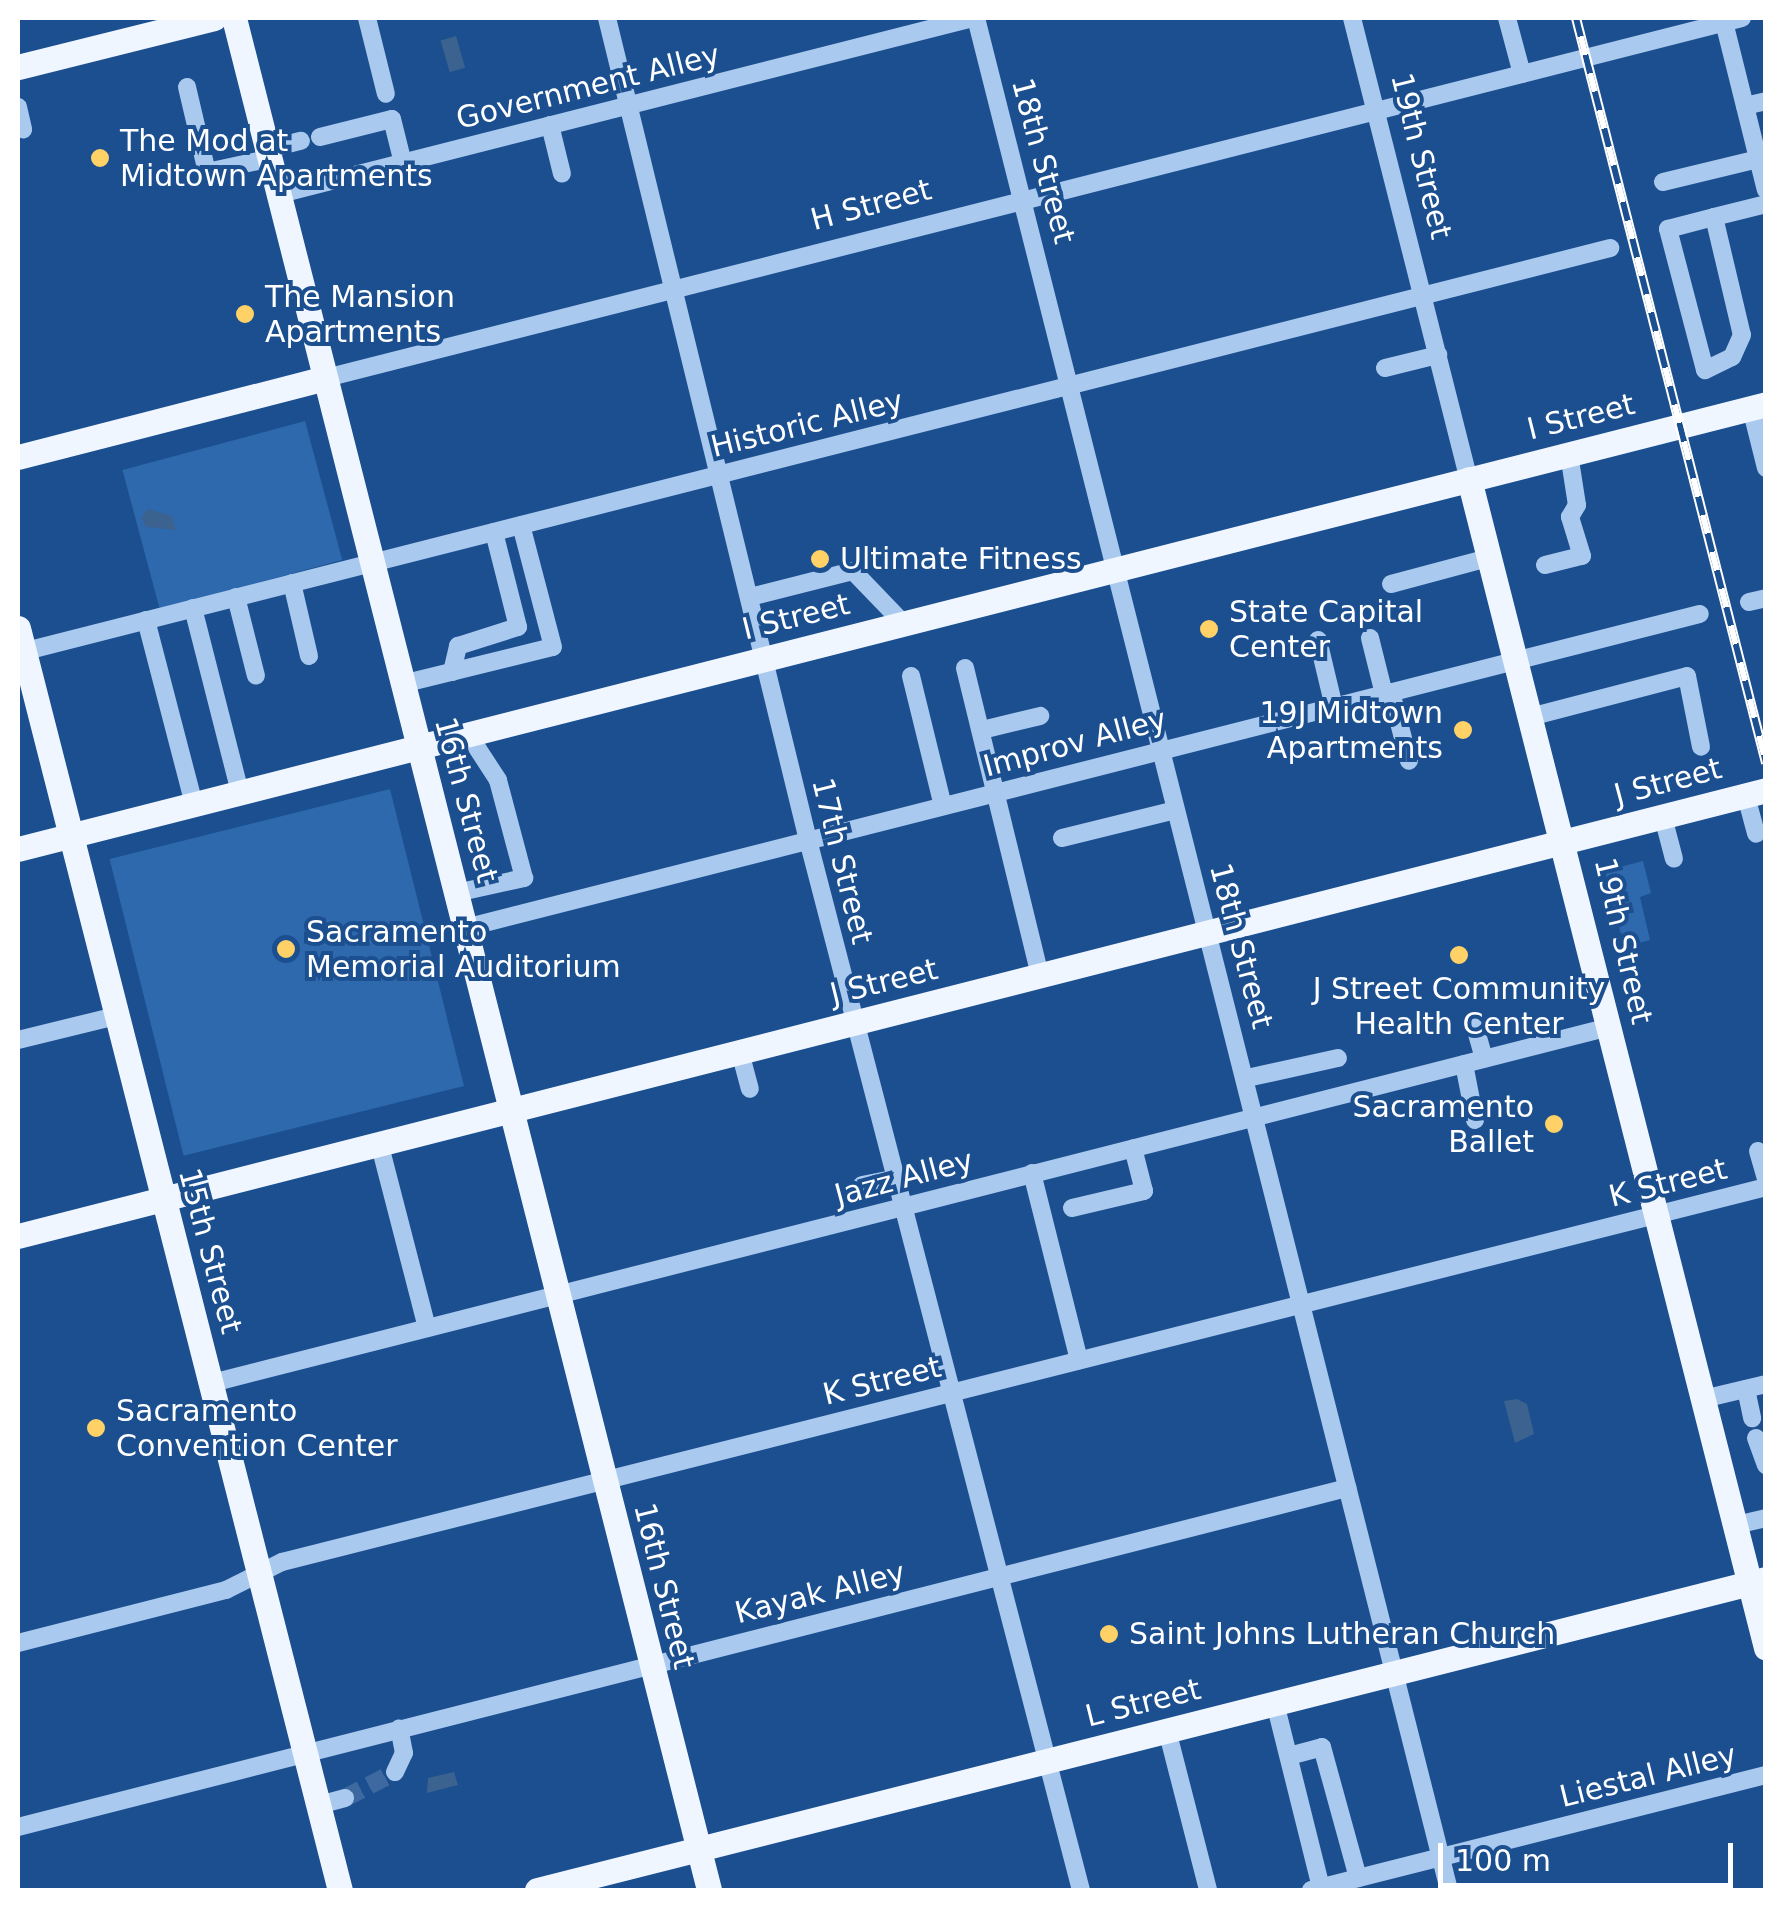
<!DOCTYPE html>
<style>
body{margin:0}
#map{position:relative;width:1783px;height:1908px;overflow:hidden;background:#1b4f8f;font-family:"DejaVu Sans",sans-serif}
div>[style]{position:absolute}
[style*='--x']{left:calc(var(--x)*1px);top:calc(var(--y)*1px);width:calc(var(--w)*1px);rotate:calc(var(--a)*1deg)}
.green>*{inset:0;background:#2e69ad;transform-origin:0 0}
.water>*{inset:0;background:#3c6290;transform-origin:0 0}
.minor-tunnel>*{height:18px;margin-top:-9px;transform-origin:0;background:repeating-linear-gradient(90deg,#3d69a0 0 18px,transparent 0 27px)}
.minor>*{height:18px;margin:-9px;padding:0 9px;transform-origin:9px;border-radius:9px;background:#a9c9ee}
.major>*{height:25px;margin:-12.5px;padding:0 12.5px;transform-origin:12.5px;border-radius:12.5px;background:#f0f6ff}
.rail>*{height:10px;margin-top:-5px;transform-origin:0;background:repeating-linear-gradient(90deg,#1b4f8f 0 19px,#fff 0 38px);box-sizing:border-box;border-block:2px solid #fff}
.dots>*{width:28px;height:28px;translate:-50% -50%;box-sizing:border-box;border:5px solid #1b4f8f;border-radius:50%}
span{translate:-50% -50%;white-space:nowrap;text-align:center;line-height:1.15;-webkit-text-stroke:8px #1b4f8f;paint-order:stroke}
.street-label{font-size:30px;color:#fff}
.poi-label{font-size:30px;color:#fff}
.left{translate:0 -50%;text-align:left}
.right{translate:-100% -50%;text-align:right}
.frame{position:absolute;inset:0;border:20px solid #fff;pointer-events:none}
.scale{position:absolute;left:1438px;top:1843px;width:295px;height:45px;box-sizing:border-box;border:5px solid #fff;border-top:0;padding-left:12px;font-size:30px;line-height:35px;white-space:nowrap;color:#fff;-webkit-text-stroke:8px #1b4f8f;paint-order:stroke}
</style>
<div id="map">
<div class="green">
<div style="left:305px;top:421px;width:144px;height:189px;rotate:75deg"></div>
<div style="left:390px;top:789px;width:306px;height:289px;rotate:76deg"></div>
<div style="clip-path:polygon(1643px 861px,1651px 893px,1640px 897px,1650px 940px,1624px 947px,1605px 871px)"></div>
</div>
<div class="water">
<div style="left:456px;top:36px;width:33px;height:16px;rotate:74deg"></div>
<div style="clip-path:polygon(148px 509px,172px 516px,176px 530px,146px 527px,141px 518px)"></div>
<div style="clip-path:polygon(1517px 1399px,1527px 1404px,1534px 1434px,1515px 1443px,1504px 1401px)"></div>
<div style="clip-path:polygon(454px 1772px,458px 1785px,427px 1793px,428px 1778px)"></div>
</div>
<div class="minor-tunnel">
<div style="--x:345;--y:1798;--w:56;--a:-27.5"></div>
</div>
<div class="minor">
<div style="--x:367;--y:18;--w:78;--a:76"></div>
<div style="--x:607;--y:18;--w:846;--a:76.26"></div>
<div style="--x:808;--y:840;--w:1085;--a:75.43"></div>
<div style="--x:976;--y:18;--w:1931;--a:75.82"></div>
<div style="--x:1352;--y:18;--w:476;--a:75.8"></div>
<div style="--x:1507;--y:18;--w:58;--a:75"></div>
<div style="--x:1723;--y:18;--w:177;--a:76"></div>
<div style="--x:187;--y:87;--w:87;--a:76.8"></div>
<div style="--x:207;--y:172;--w:61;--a:-12.2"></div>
<div style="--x:1745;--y:106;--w:22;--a:-13"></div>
<div style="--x:18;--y:107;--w:23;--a:77"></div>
<div style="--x:550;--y:125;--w:50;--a:76.2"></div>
<div style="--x:320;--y:137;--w:74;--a:-14"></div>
<div style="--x:392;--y:119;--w:45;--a:76"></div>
<div style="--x:264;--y:150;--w:38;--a:-14"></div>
<div style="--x:1663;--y:182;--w:98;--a:-13.6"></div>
<div style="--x:276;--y:195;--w:719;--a:-14.25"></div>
<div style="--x:1714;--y:217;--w:121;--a:76.7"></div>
<div style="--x:1742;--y:335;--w:24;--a:114"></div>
<div style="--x:1732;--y:357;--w:30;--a:154"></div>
<div style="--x:1705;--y:370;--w:146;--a:-104.7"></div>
<div style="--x:1668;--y:229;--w:48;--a:-14.6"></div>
<div style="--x:1714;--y:217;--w:54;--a:-14"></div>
<div style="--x:1385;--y:368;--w:55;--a:-13.8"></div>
<div style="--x:322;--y:379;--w:1465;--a:-14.26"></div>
<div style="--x:1751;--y:408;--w:62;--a:76"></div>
<div style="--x:1545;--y:565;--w:38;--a:-14"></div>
<div style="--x:1582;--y:556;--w:41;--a:-107.1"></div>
<div style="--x:1570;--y:517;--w:14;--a:-60"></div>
<div style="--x:1577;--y:505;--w:52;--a:-98.9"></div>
<div style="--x:292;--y:583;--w:75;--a:76.9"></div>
<div style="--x:1391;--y:584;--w:100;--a:-15"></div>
<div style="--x:236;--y:597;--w:81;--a:75.8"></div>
<div style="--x:750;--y:597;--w:106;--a:-14.2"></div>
<div style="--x:853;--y:571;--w:72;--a:46.1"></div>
<div style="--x:1749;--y:602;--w:17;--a:-13"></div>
<div style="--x:193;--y:608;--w:190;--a:75.7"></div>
<div style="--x:146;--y:620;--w:190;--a:75.4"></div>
<div style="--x:1370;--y:638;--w:58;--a:76"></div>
<div style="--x:1318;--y:640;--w:69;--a:76.6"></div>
<div style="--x:18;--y:653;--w:1643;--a:-14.27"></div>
<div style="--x:965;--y:668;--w:317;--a:76.3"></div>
<div style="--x:452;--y:672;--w:27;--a:-77"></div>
<div style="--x:458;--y:646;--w:63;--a:-17.6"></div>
<div style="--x:518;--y:627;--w:98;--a:-104.2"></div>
<div style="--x:911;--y:676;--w:134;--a:76.2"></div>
<div style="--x:402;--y:684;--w:155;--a:-13.8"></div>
<div style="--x:553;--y:647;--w:126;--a:-104.7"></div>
<div style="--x:1391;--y:692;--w:71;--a:75.4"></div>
<div style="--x:1530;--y:717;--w:162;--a:-14.6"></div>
<div style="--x:1687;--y:676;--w:72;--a:78.8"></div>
<div style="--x:982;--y:730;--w:60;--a:-13.6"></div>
<div style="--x:1746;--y:796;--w:39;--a:75"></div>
<div style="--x:1663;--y:817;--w:43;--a:75.3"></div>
<div style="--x:1062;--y:838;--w:117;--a:-13.8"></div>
<div style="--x:456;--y:893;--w:70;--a:-12.4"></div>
<div style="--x:524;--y:878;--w:101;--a:-104.9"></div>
<div style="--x:498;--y:780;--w:55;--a:-123.1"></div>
<div style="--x:465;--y:928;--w:1274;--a:-14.27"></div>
<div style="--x:1475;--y:1027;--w:33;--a:74"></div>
<div style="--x:18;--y:1040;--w:101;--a:-13.8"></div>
<div style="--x:740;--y:1052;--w:38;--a:75"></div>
<div style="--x:1464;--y:1064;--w:57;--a:78.9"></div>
<div style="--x:1247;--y:1078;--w:93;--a:-12.4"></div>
<div style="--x:380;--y:1146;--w:188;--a:75.5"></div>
<div style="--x:1758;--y:1151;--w:29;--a:74"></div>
<div style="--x:1032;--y:1173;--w:193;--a:75.9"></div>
<div style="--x:862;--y:1185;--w:37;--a:-11"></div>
<div style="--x:1072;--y:1208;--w:74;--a:-13.3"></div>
<div style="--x:1144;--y:1191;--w:44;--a:-104.3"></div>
<div style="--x:212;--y:1383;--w:1443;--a:-14.29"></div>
<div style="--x:1746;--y:1389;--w:30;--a:78"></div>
<div style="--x:1703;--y:1399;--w:65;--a:-13.4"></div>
<div style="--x:1756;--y:1438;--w:29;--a:70"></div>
<div style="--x:1736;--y:1525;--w:31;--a:-13"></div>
<div style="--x:18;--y:1643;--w:215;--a:-14.3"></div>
<div style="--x:226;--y:1590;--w:63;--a:-26.6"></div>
<div style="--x:282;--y:1562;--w:1531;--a:-14.18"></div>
<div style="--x:1275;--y:1703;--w:191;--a:76"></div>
<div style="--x:1167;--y:1730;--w:165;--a:75.6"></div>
<div style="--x:1289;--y:1756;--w:34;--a:-15"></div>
<div style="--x:1322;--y:1747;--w:136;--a:74.6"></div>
<div style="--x:395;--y:1772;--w:21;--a:-65"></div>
<div style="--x:404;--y:1753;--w:25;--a:-101"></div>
<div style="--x:319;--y:1805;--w:27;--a:-15"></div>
<div style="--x:18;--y:1827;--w:1372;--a:-14.31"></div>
<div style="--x:1311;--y:1890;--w:469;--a:-14.2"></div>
</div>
<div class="major">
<div style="--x:234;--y:18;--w:1931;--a:75.76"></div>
<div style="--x:18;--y:67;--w:202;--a:-14"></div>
<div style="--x:18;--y:457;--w:314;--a:-14.4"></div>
<div style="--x:1469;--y:479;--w:1206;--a:75.74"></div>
<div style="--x:18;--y:628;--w:1302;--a:75.69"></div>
<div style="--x:18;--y:849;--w:1804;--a:-14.28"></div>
<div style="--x:18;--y:1236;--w:1804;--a:-14.31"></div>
<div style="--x:537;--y:1890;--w:1268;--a:-14.2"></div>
</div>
<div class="rail">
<div style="--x:1576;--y:18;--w:769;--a:75.69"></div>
</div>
<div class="dots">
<div style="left:100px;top:158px;background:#ffd166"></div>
<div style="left:245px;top:314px;background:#ffd166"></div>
<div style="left:820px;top:559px;background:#ffd166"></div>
<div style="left:1209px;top:629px;background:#ffd166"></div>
<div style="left:1463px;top:730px;background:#ffd166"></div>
<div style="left:286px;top:949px;background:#ffd166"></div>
<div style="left:1459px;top:955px;background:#ffd166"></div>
<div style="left:1554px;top:1124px;background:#ffd166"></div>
<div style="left:96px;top:1428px;background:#ffd166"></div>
<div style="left:1109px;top:1634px;background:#ffd166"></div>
</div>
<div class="street-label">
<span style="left:588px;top:87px;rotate:-14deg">Government Alley</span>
<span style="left:1421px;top:156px;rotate:76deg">19th Street</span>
<span style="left:1043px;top:161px;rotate:75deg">18th Street</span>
<span style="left:871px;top:205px;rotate:-15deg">H Street</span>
<span style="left:1581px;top:417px;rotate:-14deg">I Street</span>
<span style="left:807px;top:424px;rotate:-14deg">Historic Alley</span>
<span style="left:796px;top:617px;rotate:-14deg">I Street</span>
<span style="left:1075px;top:743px;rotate:-15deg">Improv Alley</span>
<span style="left:1668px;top:782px;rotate:-15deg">J Street</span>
<span style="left:466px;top:800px;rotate:75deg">16th Street</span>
<span style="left:842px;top:861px;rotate:76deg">17th Street</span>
<span style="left:1623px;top:941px;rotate:77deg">19th Street</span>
<span style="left:1241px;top:946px;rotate:75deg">18th Street</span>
<span style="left:884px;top:982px;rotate:-14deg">J Street</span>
<span style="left:904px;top:1178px;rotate:-15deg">Jazz Alley</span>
<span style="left:1668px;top:1183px;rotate:-14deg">K Street</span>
<span style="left:210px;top:1251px;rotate:75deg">15th Street</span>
<span style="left:882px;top:1381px;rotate:-14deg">K Street</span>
<span style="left:664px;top:1586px;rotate:76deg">16th Street</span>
<span style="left:820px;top:1593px;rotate:-14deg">Kayak Alley</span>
<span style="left:1143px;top:1703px;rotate:-14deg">L Street</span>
<span style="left:1648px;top:1776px;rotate:-14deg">Liestal Alley</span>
</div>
<div class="poi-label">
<span class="left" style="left:120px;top:158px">The Mod at<br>Midtown Apartments</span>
<span class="left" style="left:265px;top:314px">The Mansion<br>Apartments</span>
<span class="left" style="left:840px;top:559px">Ultimate Fitness</span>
<span class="left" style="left:1229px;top:629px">State Capital<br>Center</span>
<span class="right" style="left:1443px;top:730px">19J Midtown<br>Apartments</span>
<span class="left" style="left:306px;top:949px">Sacramento<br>Memorial Auditorium</span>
<span style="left:1459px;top:1006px">J Street Community<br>Health Center</span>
<span class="right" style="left:1534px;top:1124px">Sacramento<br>Ballet</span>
<span class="left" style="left:116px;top:1428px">Sacramento<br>Convention Center</span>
<span class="left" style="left:1129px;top:1634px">Saint Johns Lutheran Church</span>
</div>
<div class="frame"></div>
<div class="scale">100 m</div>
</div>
